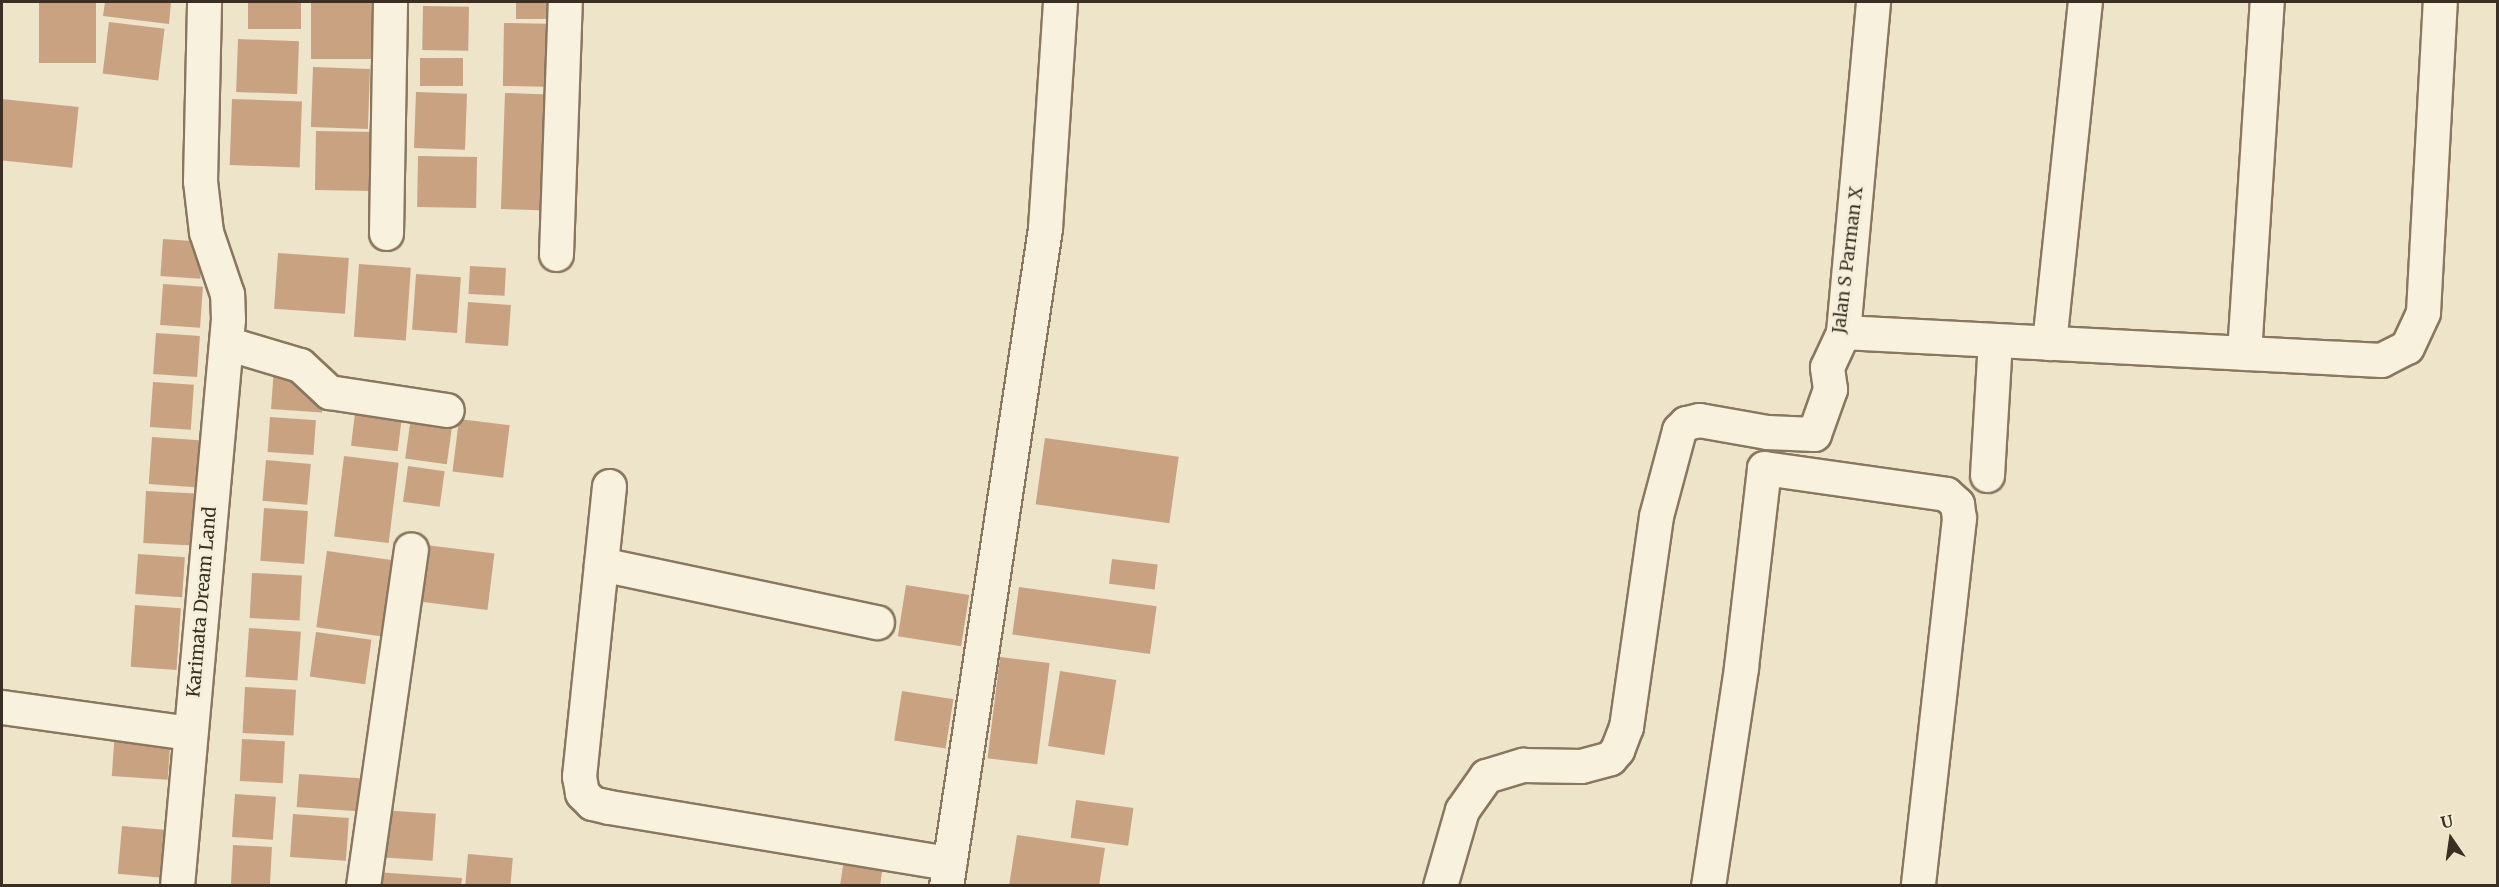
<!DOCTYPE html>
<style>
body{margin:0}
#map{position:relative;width:2499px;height:887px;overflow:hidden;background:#ede4ca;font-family:Merriweather,serif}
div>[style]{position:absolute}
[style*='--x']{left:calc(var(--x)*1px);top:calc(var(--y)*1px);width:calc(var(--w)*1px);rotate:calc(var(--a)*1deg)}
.building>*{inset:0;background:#c9a282;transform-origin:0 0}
.roads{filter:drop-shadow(2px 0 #89775f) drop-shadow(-2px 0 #89775f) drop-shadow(0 2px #89775f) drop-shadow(0 -2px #89775f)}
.minor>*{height:33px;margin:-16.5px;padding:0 16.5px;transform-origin:16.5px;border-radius:16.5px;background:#f8f1dd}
span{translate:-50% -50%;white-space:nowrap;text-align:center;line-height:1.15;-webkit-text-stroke:5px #f5eed9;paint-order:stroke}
.street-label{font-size:18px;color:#3a2f22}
.frame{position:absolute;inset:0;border:3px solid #3a2f22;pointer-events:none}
.north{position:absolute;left:2421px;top:809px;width:60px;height:60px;-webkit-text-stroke:4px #f5eed9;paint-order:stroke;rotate:347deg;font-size:16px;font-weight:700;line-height:24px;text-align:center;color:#3a2f22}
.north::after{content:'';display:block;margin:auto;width:21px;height:27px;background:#3a2f22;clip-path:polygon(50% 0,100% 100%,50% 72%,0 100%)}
</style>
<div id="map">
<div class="building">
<div style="left:39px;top:2px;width:57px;height:61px"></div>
<div style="clip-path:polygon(105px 2px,171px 2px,169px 24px,103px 16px)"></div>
<div style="left:248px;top:2px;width:53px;height:27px"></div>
<div style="left:311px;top:2px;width:65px;height:57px"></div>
<div style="left:516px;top:2px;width:62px;height:17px"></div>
<div style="left:423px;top:6px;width:46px;height:44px;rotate:1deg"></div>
<div style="left:109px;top:22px;width:56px;height:52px;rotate:7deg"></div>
<div style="left:504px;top:23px;width:56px;height:63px;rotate:1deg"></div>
<div style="left:238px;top:39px;width:61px;height:53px;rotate:2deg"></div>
<div style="left:420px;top:58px;width:43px;height:28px"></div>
<div style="left:313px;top:67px;width:57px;height:60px;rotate:2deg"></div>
<div style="left:416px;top:92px;width:51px;height:56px;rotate:2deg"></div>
<div style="left:505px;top:93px;width:62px;height:116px;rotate:2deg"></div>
<div style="left:2px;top:99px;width:77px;height:61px;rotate:6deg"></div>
<div style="left:232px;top:99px;width:70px;height:66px;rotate:2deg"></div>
<div style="left:316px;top:131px;width:59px;height:59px;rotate:1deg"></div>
<div style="left:418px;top:156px;width:59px;height:51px;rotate:1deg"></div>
<div style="left:163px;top:239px;width:40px;height:37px;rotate:4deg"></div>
<div style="left:278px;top:253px;width:71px;height:56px;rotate:4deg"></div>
<div style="left:359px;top:264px;width:52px;height:73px;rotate:4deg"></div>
<div style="left:470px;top:266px;width:36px;height:28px;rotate:3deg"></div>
<div style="left:416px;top:274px;width:45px;height:56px;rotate:4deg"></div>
<div style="left:163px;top:284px;width:40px;height:41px;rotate:4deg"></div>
<div style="left:468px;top:302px;width:43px;height:41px;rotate:4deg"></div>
<div style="left:156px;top:333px;width:44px;height:41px;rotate:4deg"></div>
<div style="left:274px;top:367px;width:51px;height:42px;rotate:4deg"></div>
<div style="left:153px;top:382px;width:41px;height:45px;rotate:4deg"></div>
<div style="left:357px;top:397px;width:47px;height:49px;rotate:7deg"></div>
<div style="left:412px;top:410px;width:42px;height:49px;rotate:8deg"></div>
<div style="left:270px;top:417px;width:46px;height:35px;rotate:4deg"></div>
<div style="left:459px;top:419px;width:51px;height:53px;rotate:7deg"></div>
<div style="left:152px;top:437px;width:47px;height:47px;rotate:4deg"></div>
<div style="left:1045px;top:438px;width:135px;height:67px;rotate:8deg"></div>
<div style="left:344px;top:456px;width:55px;height:81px;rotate:7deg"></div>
<div style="left:266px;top:460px;width:45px;height:41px;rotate:5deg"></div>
<div style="left:408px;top:466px;width:37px;height:36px;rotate:8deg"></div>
<div style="left:146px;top:491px;width:50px;height:52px;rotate:3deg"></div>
<div style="left:264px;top:508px;width:44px;height:53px;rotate:4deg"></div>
<div style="left:418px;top:544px;width:77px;height:57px;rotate:7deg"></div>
<div style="left:327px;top:551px;width:67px;height:77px;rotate:8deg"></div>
<div style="left:138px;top:554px;width:47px;height:40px;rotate:4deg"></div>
<div style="left:1112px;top:559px;width:46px;height:25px;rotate:7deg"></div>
<div style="left:252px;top:573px;width:50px;height:45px;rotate:3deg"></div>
<div style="left:906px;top:585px;width:64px;height:52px;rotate:9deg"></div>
<div style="left:1019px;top:587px;width:139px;height:48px;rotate:8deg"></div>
<div style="left:135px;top:605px;width:46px;height:62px;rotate:4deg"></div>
<div style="left:249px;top:628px;width:52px;height:49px;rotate:4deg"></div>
<div style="left:316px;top:632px;width:56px;height:45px;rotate:8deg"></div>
<div style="left:1000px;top:657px;width:50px;height:102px;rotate:7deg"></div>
<div style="left:1060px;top:671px;width:57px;height:76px;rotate:9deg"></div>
<div style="left:245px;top:687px;width:51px;height:46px;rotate:3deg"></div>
<div style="left:902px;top:691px;width:52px;height:50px;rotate:9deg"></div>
<div style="left:115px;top:730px;width:56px;height:46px;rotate:4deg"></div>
<div style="left:242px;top:739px;width:43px;height:42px;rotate:3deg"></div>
<div style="left:299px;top:774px;width:61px;height:33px;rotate:4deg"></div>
<div style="left:235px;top:794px;width:41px;height:43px;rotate:4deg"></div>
<div style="left:1076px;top:800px;width:58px;height:38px;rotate:8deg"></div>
<div style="left:381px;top:810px;width:55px;height:47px;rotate:4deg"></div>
<div style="left:293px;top:814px;width:56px;height:43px;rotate:4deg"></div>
<div style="left:122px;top:826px;width:45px;height:48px;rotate:5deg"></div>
<div style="clip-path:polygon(1017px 835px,1105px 848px,1099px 886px,1009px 886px)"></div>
<div style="left:233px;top:845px;width:39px;height:41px;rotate:3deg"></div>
<div style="clip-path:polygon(845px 852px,884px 858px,880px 886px,840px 886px)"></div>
<div style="left:468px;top:854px;width:45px;height:32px;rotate:5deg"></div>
<div style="clip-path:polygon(375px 872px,462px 878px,461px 886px,374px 886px)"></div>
</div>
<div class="roads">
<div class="minor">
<div style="--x:386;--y:233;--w:231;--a:-89"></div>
<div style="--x:556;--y:254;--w:252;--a:-88"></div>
<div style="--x:1843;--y:332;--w:539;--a:2.98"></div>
<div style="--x:2381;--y:360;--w:29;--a:-27"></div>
<div style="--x:2407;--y:347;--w:38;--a:-65"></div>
<div style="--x:2423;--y:312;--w:310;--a:-86.9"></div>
<div style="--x:226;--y:343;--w:77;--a:16.6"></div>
<div style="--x:300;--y:365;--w:40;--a:43"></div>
<div style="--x:329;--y:392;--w:119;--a:8.7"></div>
<div style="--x:2049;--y:343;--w:343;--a:-84"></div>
<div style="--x:2244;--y:353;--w:352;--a:-86.3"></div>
<div style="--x:1987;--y:475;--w:135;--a:-86.6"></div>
<div style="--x:609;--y:486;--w:292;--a:95.9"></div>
<div style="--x:579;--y:776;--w:17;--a:80"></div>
<div style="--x:582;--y:793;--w:14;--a:45"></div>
<div style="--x:592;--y:803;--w:17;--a:13"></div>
<div style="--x:609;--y:807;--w:345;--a:9.4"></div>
<div style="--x:601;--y:564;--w:282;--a:11.9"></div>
<div style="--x:2;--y:707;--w:190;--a:7.9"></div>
<div style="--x:177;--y:886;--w:569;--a:-84.86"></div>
<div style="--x:228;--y:319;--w:25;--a:-92"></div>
<div style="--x:227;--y:294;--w:65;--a:-108.7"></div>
<div style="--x:206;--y:232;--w:51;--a:-96.7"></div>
<div style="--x:200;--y:181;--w:179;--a:-88.7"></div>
<div style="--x:363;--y:886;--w:340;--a:-81.9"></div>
<div style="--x:946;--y:886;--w:665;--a:-81.44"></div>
<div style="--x:1045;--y:228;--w:226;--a:-86.2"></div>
<div style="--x:1440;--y:886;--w:79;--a:-73.9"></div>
<div style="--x:1462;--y:810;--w:42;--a:-54.8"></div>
<div style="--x:1486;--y:776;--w:39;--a:-17"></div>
<div style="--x:1523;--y:765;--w:58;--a:1"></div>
<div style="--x:1581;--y:766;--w:30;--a:-15"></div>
<div style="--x:1610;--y:758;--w:11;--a:-49"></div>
<div style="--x:1617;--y:750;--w:25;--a:-69"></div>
<div style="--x:1626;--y:727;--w:213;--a:-81.9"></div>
<div style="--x:1656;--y:516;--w:89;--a:-75"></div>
<div style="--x:1679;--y:430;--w:10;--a:-45"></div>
<div style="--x:1686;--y:423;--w:13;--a:-13"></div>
<div style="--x:1699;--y:420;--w:69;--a:10"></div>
<div style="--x:1767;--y:432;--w:47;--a:2.4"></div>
<div style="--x:1814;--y:434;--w:48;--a:-70.4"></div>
<div style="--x:1830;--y:389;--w:22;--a:-98"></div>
<div style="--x:1827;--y:367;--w:38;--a:-65"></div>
<div style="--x:1843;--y:332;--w:331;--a:-84.8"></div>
<div style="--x:1708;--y:886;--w:221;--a:-81.4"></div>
<div style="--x:1741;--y:667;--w:200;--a:-83.4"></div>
<div style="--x:1764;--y:468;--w:184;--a:8.1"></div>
<div style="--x:1946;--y:494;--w:15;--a:42"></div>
<div style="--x:1957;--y:504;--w:14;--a:82"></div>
<div style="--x:1959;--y:518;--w:370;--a:96.4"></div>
</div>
</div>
<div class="street-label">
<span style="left:1848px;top:260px;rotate:-83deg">Jalan S Parman X</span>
<span style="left:202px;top:602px;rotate:-85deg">Karimata Dream Land</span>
</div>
<div class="frame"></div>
<div class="north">U</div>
</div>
